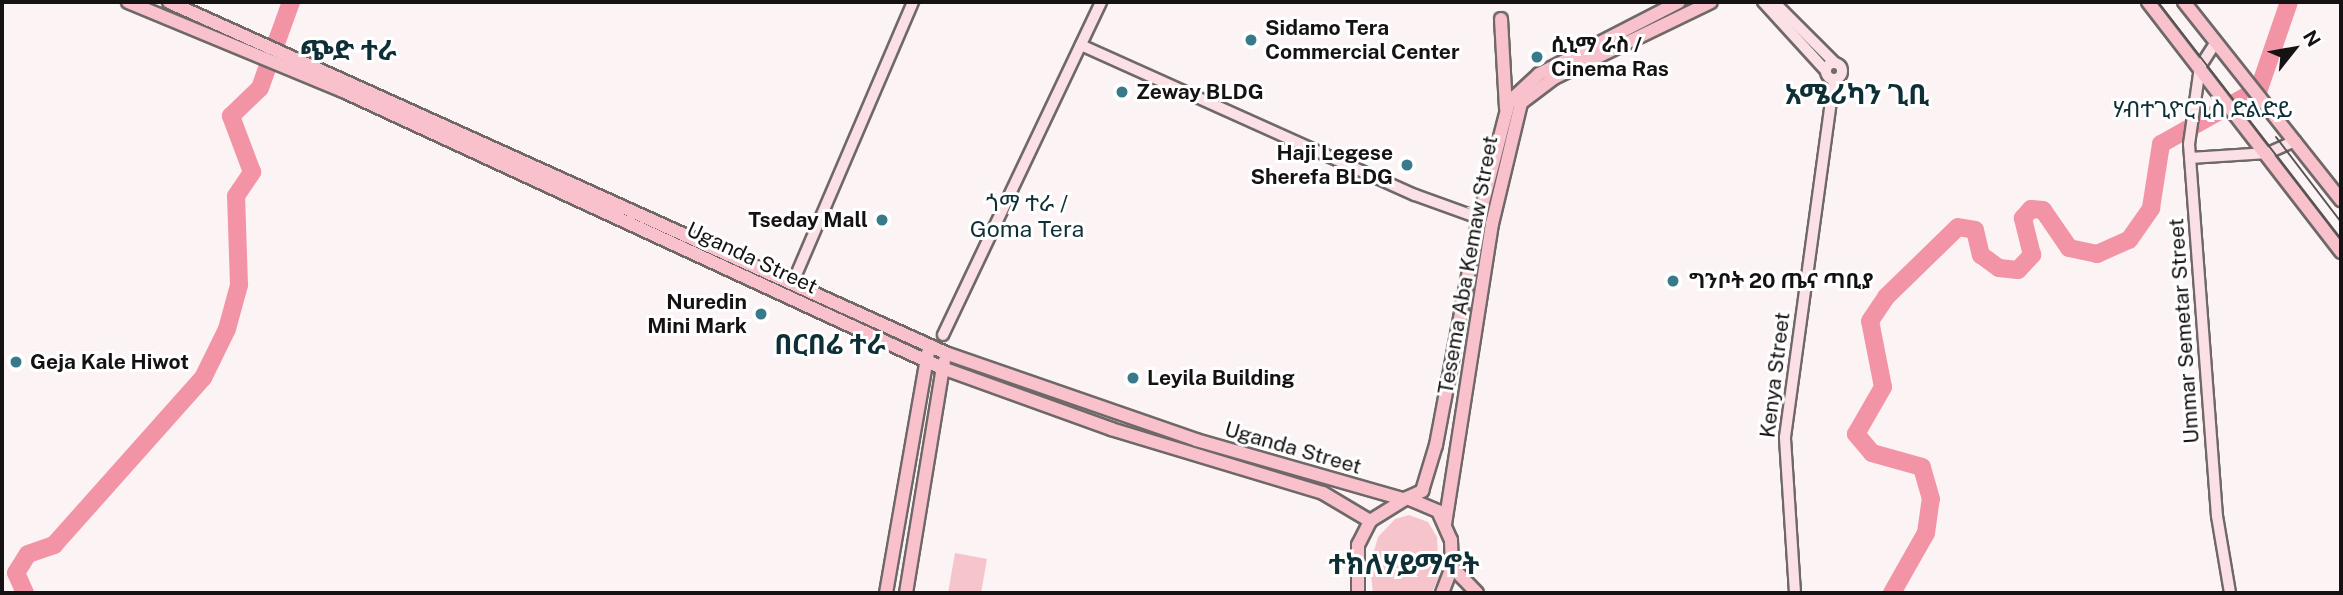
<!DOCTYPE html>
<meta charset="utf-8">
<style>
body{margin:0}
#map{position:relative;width:2343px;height:595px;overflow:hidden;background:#fbf3f4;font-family:"Public Sans","Noto Sans Ethiopic",sans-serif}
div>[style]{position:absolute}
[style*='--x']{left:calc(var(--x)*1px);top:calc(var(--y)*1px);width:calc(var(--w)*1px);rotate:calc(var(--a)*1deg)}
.green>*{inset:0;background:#f6c5cc}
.river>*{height:18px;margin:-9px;padding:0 9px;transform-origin:9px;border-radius:9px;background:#f294a5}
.roads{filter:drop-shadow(2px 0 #6e6869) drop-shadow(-2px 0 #6e6869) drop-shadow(0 2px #6e6869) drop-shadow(0 -2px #6e6869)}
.secondary>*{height:10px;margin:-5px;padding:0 5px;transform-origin:5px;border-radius:5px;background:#fbe0e5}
.secondary>.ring{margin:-5px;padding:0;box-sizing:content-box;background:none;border:10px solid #fbe0e5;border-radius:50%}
.primary>*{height:12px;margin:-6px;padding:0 6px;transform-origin:6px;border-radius:6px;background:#f8c1cb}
.tram>*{height:2px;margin:-1px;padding:0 1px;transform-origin:1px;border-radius:1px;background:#565353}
.dots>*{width:19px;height:19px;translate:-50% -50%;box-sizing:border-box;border:4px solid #fff;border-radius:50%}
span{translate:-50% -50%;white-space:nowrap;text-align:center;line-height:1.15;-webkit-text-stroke:6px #fff;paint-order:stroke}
.poi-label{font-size:21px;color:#141212;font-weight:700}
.left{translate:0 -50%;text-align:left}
.right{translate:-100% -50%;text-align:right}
.street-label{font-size:21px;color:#141212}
.neighbourhood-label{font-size:23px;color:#0f2f37}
.district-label{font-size:28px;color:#0f2f37;font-weight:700}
.frame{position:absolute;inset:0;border:4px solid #141212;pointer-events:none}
.north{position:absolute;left:2259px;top:14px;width:70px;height:70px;-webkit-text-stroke:5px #fff;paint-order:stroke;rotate:59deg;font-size:19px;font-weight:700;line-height:28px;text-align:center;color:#141212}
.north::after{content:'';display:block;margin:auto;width:24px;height:32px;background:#141212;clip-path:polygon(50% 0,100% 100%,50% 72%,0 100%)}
</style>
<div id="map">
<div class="green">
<div style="clip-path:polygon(1409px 515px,1428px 522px,1437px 537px,1439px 577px,1432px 593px,1373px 593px,1370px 565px,1378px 537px,1395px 519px)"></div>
<div style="clip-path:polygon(955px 553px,987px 559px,981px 593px,948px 593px)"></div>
</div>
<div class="river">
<div style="--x:25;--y:593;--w:22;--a:-114"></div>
<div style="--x:16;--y:573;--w:22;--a:-58"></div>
<div style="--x:28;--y:554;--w:28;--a:-19"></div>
<div style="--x:54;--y:545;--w:224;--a:-48.3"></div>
<div style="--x:203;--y:378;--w:55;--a:-63.9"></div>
<div style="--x:227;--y:329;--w:46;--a:-74.7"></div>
<div style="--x:239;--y:285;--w:89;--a:-91.9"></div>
<div style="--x:236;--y:196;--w:29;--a:-56"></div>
<div style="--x:252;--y:172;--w:60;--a:-110.6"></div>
<div style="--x:231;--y:116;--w:40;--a:-44"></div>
<div style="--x:260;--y:88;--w:91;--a:-70.2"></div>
<div style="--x:1892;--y:593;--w:69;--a:-60.5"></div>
<div style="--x:1926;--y:533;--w:34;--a:-82"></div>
<div style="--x:1931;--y:499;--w:33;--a:-106"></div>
<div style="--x:1922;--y:467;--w:52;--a:-164.4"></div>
<div style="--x:1872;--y:453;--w:25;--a:-130"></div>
<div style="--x:1856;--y:434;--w:54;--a:-60.1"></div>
<div style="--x:1883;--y:387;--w:67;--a:-101.1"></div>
<div style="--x:1870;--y:321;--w:29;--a:-56"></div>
<div style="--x:1886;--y:297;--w:100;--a:-44.2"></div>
<div style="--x:1958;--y:227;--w:17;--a:10"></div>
<div style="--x:1975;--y:230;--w:26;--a:77"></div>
<div style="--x:1981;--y:255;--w:22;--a:36"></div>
<div style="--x:1999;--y:268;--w:19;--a:6"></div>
<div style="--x:2018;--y:270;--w:21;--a:-47"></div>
<div style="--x:2032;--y:255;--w:38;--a:-104"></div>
<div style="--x:2023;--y:218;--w:12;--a:-48"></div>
<div style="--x:2031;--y:209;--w:12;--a:5"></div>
<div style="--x:2043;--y:210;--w:46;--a:55.6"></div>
<div style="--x:2069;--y:248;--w:29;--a:12"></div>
<div style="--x:2097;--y:254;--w:35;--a:-24"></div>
<div style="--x:2129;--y:240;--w:39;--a:-55"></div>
<div style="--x:2151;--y:208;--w:65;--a:-81.1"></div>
<div style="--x:2161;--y:144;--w:112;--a:-29.3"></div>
<div style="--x:2259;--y:89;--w:92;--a:-71"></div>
</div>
<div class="roads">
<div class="secondary">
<div style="--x:1763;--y:2;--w:93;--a:47.6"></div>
<div style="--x:1774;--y:2;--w:85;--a:45"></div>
<div style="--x:2216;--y:42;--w:30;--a:123"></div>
<div style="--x:2200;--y:67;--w:78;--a:98.1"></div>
<div style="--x:2189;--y:144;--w:373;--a:85.7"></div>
<div style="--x:2217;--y:516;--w:78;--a:80.4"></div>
<div style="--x:1081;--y:45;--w:366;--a:24.2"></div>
<div style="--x:1415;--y:195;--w:68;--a:19.8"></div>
<div class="ring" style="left:1826px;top:63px;width:6px;height:6px"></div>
<div style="--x:2190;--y:158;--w:78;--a:-3.7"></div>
<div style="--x:2268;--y:153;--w:30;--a:-24"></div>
<div style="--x:793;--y:282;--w:305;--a:-66.8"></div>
<div style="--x:943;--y:335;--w:369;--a:-64.6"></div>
<div style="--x:1795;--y:593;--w:156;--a:-93.7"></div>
<div style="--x:1785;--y:437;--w:361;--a:-82.2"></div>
</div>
<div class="primary">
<div style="--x:128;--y:2;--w:233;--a:22.5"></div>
<div style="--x:343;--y:91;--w:660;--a:24.82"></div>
<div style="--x:942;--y:368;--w:180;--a:19.8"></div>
<div style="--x:1111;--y:429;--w:221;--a:16.8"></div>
<div style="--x:1323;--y:493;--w:55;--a:30.8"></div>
<div style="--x:169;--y:2;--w:855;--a:24.32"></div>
<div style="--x:948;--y:354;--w:262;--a:19.1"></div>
<div style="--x:1196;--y:440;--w:215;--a:15.9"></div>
<div style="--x:2148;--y:2;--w:316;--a:52.3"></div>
<div style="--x:2184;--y:2;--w:253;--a:51.6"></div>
<div style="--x:1501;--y:19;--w:89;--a:86.8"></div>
<div style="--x:1407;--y:498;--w:17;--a:-25"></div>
<div style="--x:1422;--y:491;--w:48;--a:-73.1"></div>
<div style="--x:1436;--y:445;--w:231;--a:-79.3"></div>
<div style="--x:1479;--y:218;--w:120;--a:-75.5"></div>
<div style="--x:1509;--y:102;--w:41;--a:-43"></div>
<div style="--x:1539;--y:74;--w:157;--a:-27.2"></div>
<div style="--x:1445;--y:524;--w:304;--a:-81.1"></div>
<div style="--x:1492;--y:224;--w:124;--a:-76.5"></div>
<div style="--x:1521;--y:103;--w:41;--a:-37.1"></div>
<div style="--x:1554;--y:78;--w:174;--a:-25.8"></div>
<div style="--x:1452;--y:567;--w:36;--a:46"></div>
<div style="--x:886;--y:593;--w:244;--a:-80.1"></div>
<div style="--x:906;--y:593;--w:234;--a:-80.7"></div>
<div style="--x:1358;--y:593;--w:48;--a:-90"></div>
<div style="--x:1358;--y:545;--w:27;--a:-63"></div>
<div style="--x:1370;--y:521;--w:44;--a:-31.9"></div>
<div style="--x:1407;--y:498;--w:34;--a:23"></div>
<div style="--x:1438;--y:511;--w:32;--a:66"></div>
<div style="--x:1451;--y:540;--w:27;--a:88"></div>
<div style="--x:1452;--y:567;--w:28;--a:111"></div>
</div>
</div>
<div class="tram">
<div style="--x:2158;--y:2;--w:300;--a:52.4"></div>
<div style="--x:2276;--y:137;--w:107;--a:52.6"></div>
</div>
<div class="dots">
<div style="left:1251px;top:40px;background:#38798b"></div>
<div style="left:1537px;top:57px;background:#38798b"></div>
<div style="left:1122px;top:92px;background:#38798b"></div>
<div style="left:1407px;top:165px;background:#38798b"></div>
<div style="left:882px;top:220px;background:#38798b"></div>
<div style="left:1673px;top:281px;background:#38798b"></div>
<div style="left:761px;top:314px;background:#38798b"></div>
<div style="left:16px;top:362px;background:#38798b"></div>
<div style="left:1133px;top:378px;background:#38798b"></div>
</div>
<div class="poi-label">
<span class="left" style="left:1265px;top:40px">Sidamo Tera<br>Commercial Center</span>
<span class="left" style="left:1551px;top:57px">ሲኒማ ራስ /<br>Cinema Ras</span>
<span class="left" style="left:1136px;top:92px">Zeway BLDG</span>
<span class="right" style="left:1393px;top:165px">Haji Legese<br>Sherefa BLDG</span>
<span class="right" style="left:868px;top:220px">Tseday Mall</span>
<span class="left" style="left:1689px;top:281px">ግንቦት 20 ጤና ጣቢያ</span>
<span class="right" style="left:747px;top:314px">Nuredin<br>Mini Mark</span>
<span class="left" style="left:30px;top:362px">Geja Kale Hiwot</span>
<span class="left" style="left:1147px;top:378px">Leyila Building</span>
</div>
<div class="street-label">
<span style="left:752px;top:258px;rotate:25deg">Uganda Street</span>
<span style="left:1468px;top:265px;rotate:-80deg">Tesema Aba Kemaw Street</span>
<span style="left:2184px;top:331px;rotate:-94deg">Ummar Semetar Street</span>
<span style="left:1775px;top:375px;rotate:-83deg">Kenya Street</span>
<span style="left:1293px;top:448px;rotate:16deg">Uganda Street</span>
</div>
<div class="neighbourhood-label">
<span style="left:2203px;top:109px">ሃብተጊዮርጊስ ድልድይ</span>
<span style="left:1027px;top:216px">ጎማ ተራ /<br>Goma Tera</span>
</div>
<div class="district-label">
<span style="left:348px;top:50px">ጭድ ተራ</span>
<span style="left:1857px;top:94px">አሜሪካን ጊቢ</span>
<span style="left:830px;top:344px">በርበሬ ተራ</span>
<span style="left:1404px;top:564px">ተክለሃይማኖት</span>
</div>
<div class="frame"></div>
<div class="north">N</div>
</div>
